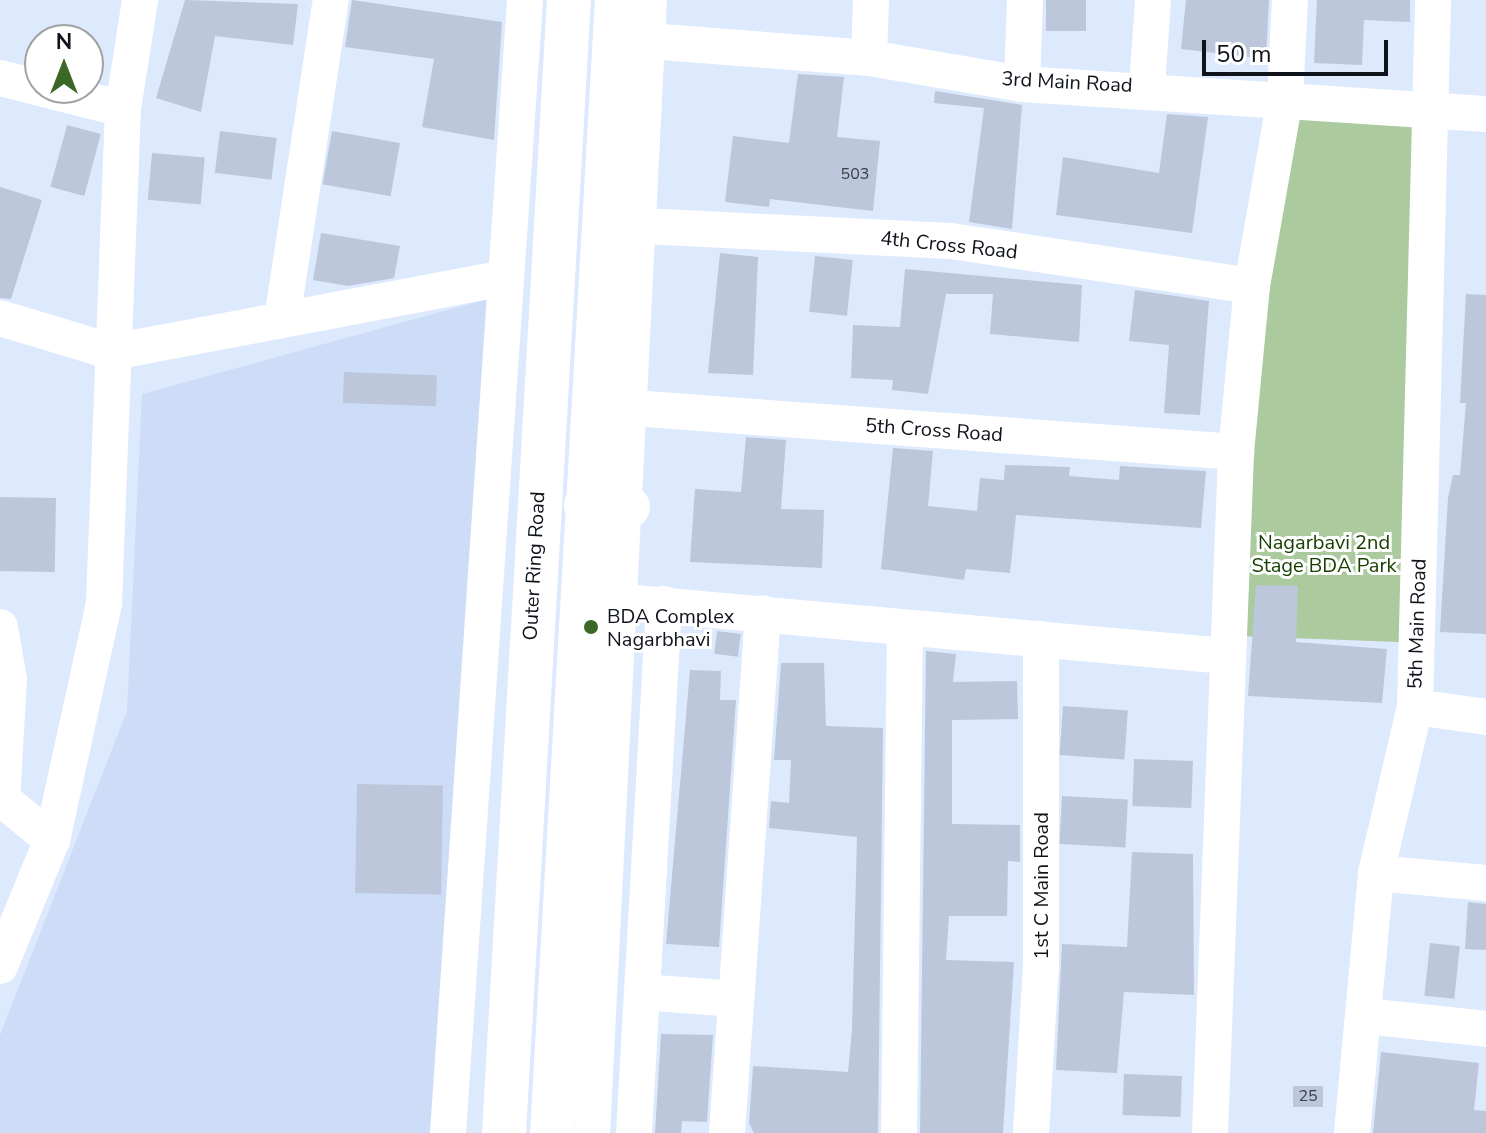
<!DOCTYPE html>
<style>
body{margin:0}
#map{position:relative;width:1486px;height:1133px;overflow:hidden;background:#dde9fd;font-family:"Nunito Sans",sans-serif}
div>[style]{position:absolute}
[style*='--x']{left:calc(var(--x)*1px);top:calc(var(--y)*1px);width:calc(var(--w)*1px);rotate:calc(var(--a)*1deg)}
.built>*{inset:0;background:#ceddf7}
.green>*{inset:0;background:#abca9e}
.building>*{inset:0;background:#bcc7db;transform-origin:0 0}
.minor>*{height:36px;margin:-18px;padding:0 18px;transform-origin:18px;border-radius:18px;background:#fff}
.highway>*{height:44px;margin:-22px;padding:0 22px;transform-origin:22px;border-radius:22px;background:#fff}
.dots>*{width:22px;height:22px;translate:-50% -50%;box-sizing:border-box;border:4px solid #fff;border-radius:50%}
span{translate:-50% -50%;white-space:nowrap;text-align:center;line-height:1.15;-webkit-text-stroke:6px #fff;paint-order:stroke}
.number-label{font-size:16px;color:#3a404a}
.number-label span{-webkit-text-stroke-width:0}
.street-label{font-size:20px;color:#0f131a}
.park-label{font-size:20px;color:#184000}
.poi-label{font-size:20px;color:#0f131a}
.left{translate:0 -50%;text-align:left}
.north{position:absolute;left:24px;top:24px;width:80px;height:80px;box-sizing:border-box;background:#fff;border:2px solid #9fa1a3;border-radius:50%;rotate:0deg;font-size:22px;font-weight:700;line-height:32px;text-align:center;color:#0f131a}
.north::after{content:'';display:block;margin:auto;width:28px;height:36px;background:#3c6827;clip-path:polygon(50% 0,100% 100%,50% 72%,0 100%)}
.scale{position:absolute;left:1202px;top:40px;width:186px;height:36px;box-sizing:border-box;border:4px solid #0f131a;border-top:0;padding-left:10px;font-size:24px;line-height:28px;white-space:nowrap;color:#0f131a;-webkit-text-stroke:6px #fff;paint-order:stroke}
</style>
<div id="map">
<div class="built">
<div style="clip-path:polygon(491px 298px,439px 1133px,0 1133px,0 1035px,127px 711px,142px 394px)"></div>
</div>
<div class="green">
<div style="clip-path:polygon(1293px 118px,1419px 126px,1399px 642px,1240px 636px,1253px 402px)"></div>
</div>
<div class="building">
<div style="clip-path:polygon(185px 0,298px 4px,293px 45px,215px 36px,201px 112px,156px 98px)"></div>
<div style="clip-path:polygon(352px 0,502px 22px,494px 140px,422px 127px,434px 59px,345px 47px)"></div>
<div style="left:1046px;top:0;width:40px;height:31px"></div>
<div style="clip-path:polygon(1186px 0,1269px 0,1266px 59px,1181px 49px)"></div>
<div style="clip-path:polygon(1317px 0,1410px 0,1410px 22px,1364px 20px,1362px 65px,1314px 63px)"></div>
<div style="clip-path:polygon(798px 74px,844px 77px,837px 137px,880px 141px,873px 211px,770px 199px,769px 207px,725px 202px,733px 136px,789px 143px)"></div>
<div style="clip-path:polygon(935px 91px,1022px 105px,1012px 229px,969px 222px,984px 108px,934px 103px)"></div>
<div style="clip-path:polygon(1167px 114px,1208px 117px,1192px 233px,1056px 215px,1063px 157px,1159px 173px)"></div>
<div style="left:67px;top:125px;width:35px;height:64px;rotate:15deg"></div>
<div style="left:220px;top:131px;width:57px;height:42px;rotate:7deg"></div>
<div style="left:332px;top:131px;width:69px;height:54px;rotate:10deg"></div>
<div style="left:152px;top:153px;width:53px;height:47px;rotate:5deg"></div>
<div style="clip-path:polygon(0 187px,42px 200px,11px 299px,0 298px)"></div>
<div style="clip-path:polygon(321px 233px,400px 246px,394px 278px,348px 286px,313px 280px)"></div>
<div style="clip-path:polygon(720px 253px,758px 257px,753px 375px,708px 373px)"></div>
<div style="left:815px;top:256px;width:38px;height:56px;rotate:6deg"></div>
<div style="clip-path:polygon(905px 269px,1082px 285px,1079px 342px,990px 334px,993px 294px,946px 294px,928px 394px,892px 390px,893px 380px,851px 378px,853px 325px,900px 327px)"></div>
<div style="clip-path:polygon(1135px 290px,1209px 301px,1200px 415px,1164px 413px,1169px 345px,1129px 341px)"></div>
<div style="clip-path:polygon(1466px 294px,1486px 295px,1486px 634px,1440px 632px,1448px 498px,1453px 475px,1460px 475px,1466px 403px,1460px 403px)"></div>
<div style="left:344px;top:372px;width:93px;height:31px;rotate:2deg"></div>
<div style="clip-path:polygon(746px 437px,786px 440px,781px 509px,824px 510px,822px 568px,690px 562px,695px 489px,741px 492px)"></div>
<div style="clip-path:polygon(893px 448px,933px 451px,928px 506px,977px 511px,980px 478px,1004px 480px,1005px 465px,1070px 467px,1069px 476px,1119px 480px,1120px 466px,1206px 471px,1201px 528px,1016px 515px,1010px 573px,966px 569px,964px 580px,881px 569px)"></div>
<div style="left:0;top:497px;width:56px;height:74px;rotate:1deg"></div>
<div style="clip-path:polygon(1256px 585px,1298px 586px,1296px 642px,1387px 649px,1382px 703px,1248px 696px)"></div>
<div style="left:717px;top:631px;width:24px;height:23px;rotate:7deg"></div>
<div style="clip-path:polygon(926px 651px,956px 654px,953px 682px,1017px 681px,1018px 719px,952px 720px,952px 824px,1020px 825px,1020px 862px,1008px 861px,1007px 916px,949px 916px,946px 960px,1014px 962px,1003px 1133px,920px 1133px)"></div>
<div style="clip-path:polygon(781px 663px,824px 663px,826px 726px,883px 728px,878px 1133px,754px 1133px,749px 1123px,753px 1066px,848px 1072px,852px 1030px,857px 837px,769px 828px,771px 801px,789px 803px,791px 760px,774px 760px)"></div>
<div style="clip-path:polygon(690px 670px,721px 671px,720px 700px,736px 700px,719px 947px,666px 944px)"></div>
<div style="left:1063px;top:706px;width:65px;height:49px;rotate:4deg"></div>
<div style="left:1134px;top:759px;width:59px;height:47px;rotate:2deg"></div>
<div style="left:357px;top:784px;width:86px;height:109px;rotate:1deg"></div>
<div style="left:1062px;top:796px;width:66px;height:48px;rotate:3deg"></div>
<div style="clip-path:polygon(1132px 852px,1193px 854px,1194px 995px,1124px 992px,1117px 1073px,1056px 1070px,1062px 944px,1127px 947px)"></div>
<div style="clip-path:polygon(1468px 902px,1486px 904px,1486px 950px,1465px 949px)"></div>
<div style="left:1430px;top:943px;width:30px;height:53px;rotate:6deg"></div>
<div style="clip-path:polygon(661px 1034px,713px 1035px,707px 1122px,682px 1121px,681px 1133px,655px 1133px)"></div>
<div style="clip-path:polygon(1381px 1052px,1479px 1063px,1474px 1110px,1486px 1111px,1486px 1133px,1373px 1133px)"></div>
<div style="left:1124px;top:1074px;width:58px;height:41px;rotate:2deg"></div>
<div style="left:1293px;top:1086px;width:30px;height:21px"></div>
</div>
<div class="minor">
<div style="--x:649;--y:41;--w:221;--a:4.4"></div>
<div style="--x:869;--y:58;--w:155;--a:9.6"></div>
<div style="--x:1022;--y:84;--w:465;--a:3.7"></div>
<div style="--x:869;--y:58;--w:58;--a:-88"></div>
<div style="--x:0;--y:78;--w:127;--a:14.1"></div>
<div style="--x:123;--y:109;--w:110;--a:-81.1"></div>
<div style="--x:1022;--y:84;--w:84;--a:-88"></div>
<div style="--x:1147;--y:86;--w:86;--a:-86"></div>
<div style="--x:643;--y:226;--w:308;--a:2.8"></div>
<div style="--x:951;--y:241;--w:304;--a:8.5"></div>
<div style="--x:0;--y:318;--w:118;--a:16.7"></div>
<div style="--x:113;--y:352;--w:399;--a:-10.7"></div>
<div style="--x:282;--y:319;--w:323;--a:-81.3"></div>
<div style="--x:632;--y:408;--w:606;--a:4.17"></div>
<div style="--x:623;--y:602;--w:605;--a:5.12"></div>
<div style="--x:0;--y:627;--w:53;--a:80.2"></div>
<div style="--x:9;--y:679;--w:120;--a:93.3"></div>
<div style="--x:2;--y:799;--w:65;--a:39.4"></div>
<div style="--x:1415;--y:707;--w:72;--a:8"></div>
<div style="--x:1376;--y:873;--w:110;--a:5.2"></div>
<div style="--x:0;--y:966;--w:136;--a:-67.6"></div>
<div style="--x:52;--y:840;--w:243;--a:-77.6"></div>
<div style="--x:104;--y:603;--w:494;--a:-87.8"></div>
<div style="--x:642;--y:992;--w:94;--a:4.3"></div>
<div style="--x:1365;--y:1016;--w:122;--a:6.1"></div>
<div style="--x:448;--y:1133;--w:1136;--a:-86.11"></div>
<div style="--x:592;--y:1133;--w:1134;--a:-87.12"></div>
<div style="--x:634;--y:1133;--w:530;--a:-86.75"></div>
<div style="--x:727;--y:1133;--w:521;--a:-86.04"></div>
<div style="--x:899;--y:1133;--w:502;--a:-89.32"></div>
<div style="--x:1031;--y:1133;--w:168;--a:-86.6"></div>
<div style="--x:1041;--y:965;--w:326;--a:-90"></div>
<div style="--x:1210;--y:1133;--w:681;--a:-87.81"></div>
<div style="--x:1236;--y:452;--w:167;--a:-84.5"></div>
<div style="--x:1252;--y:286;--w:191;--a:-80"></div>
<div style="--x:1285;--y:98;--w:98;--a:-87.1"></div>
<div style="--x:1352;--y:1133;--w:261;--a:-84.7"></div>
<div style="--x:1376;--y:873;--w:171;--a:-76.8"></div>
<div style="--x:1415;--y:707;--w:707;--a:-88.54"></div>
</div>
<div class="highway">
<div style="--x:586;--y:505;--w:42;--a:2.7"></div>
<div style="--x:504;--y:1133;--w:1135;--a:-86.72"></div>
<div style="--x:552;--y:1133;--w:1135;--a:-86.72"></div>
</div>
<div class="dots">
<div style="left:591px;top:627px;background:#3c6827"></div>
</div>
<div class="number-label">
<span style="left:855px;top:174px">503</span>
<span style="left:1308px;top:1096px">25</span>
</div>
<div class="street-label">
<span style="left:1067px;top:82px;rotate:3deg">3rd Main Road</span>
<span style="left:949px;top:245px;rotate:6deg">4th Cross Road</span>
<span style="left:934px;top:430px;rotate:4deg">5th Cross Road</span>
<span style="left:534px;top:566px;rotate:-87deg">Outer Ring Road</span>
<span style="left:1417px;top:624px;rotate:-88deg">5th Main Road</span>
<span style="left:1041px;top:886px;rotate:-90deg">1st C Main Road</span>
</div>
<div class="park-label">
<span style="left:1324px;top:554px">Nagarbavi 2nd<br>Stage BDA Park</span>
</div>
<div class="poi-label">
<span class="left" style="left:607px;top:628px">BDA Complex<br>Nagarbhavi</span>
</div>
<div class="north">N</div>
<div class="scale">50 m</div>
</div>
